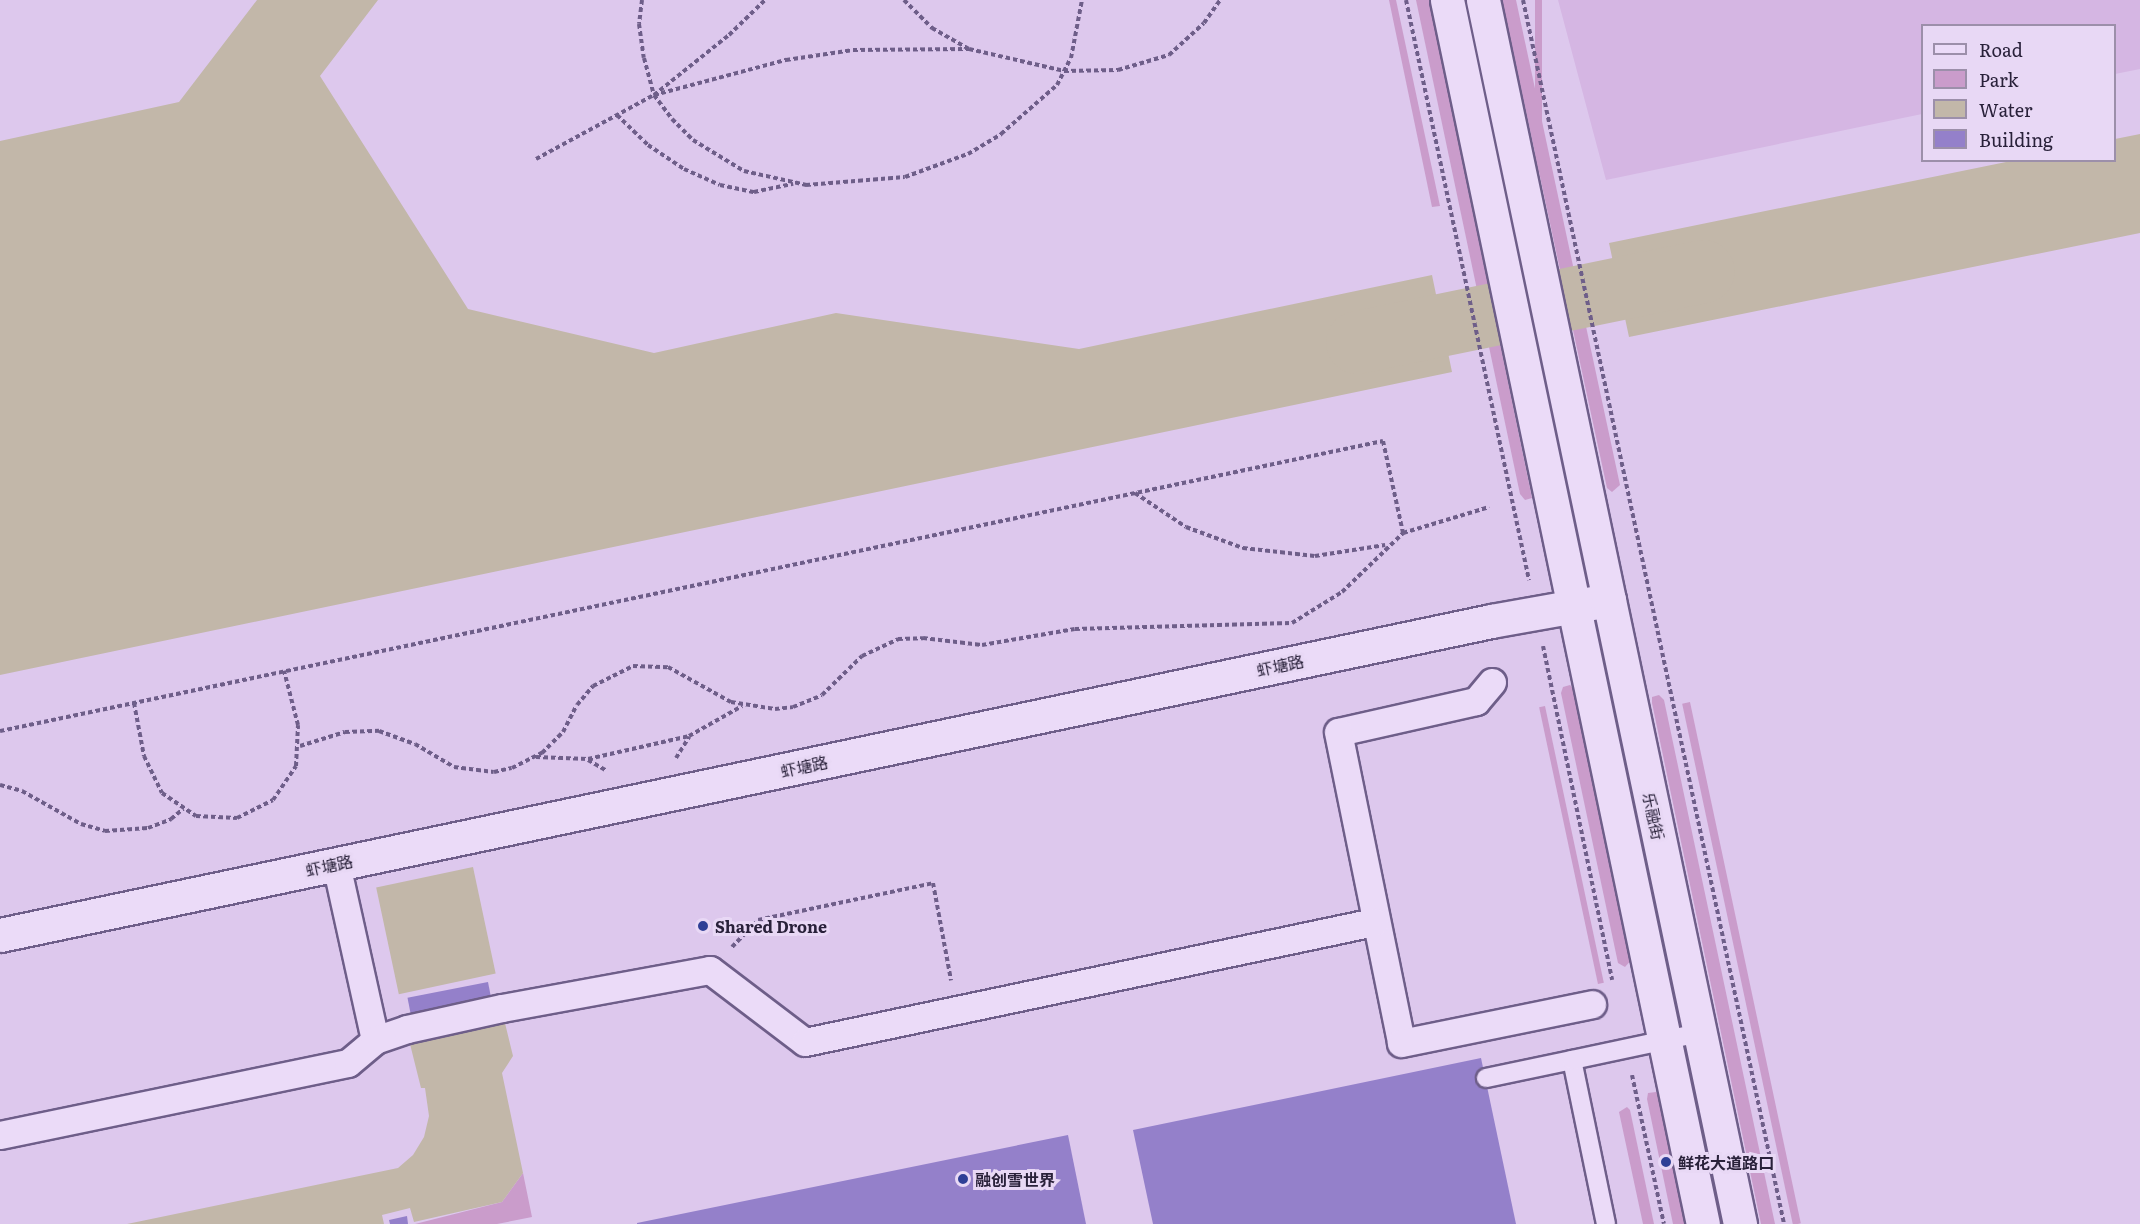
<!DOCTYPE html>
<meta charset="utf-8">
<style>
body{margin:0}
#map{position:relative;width:2140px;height:1224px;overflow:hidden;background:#ddc8ed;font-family:Literata,"Noto Sans SC",serif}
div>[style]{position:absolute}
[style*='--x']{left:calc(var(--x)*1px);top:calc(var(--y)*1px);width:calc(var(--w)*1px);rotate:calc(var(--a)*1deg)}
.farmland>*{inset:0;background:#d5b6e3}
.green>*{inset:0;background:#ca9ccb;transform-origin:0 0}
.water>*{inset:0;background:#c2b7a9;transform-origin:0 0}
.river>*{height:63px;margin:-31.5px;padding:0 31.5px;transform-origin:31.5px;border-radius:31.5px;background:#c2b7a9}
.building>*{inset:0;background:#9480ca;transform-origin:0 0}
.path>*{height:4px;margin-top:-2px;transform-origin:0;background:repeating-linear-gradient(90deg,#6e5e89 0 4.5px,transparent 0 7.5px)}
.roads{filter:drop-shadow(2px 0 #6e5e89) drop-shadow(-2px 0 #6e5e89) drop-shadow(0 2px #6e5e89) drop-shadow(0 -2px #6e5e89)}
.service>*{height:18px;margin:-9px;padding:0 9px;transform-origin:9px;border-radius:9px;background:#ebdbf8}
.pedestrian>*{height:27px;margin:-13.5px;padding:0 13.5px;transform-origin:13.5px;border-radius:13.5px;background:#ebdbf8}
.minor>*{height:33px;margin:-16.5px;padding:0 16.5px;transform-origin:16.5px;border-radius:16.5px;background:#ebdbf8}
.tertiary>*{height:33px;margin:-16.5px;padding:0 16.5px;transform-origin:16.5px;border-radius:16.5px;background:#ebdbf8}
.dots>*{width:16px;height:16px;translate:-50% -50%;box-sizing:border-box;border:3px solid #e8d8f5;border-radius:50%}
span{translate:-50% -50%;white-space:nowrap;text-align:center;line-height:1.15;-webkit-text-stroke:6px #e8d8f5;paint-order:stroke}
.street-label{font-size:16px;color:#29213a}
.poi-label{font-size:16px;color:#29213a;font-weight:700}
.left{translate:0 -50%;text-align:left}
.legend{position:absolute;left:1921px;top:24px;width:195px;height:138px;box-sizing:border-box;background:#e8d8f5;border:2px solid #9c8faa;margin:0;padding:8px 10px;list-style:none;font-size:18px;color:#29213a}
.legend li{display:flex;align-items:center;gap:12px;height:30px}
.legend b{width:30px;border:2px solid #9c8faa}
</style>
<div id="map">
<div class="farmland">
<div style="clip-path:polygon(1558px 0,2140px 0,2140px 69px,2115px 74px,2114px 26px,1922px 26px,1922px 114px,1606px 180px)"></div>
</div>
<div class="green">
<div style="clip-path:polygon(1389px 0,1396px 0,1440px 206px,1432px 207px)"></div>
<div style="clip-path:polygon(1416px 0,1429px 0,1532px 498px,1525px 500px,1520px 494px)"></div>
<div style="clip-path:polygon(1502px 0,1516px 0,1620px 485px,1612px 492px,1607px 488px)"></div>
<div style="left:1535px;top:0;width:7px;height:172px"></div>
<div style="clip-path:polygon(1570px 685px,1576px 691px,1633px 958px,1625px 967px,1618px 963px,1561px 693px,1563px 687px)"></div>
<div style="clip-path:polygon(1659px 695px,1664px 700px,1775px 1224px,1761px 1224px,1652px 703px,1652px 697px)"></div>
<div style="left:1690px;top:702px;width:533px;height:8px;rotate:78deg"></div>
<div style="left:1545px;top:706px;width:283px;height:6px;rotate:78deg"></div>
<div style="clip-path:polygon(1656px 1092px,1661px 1096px,1688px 1224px,1673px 1224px,1647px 1099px,1648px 1093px)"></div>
<div style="clip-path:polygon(1627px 1107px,1630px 1110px,1654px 1224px,1643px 1224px,1619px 1112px)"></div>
<div style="clip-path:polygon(523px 1173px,532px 1217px,497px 1224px,415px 1224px,502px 1202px)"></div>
</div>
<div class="water">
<div style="clip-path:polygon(257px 0,378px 0,320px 76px,468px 309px,654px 353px,836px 313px,1079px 349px,1432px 275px,1452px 372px,0 675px,0 141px,179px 102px)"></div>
<div style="clip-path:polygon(2140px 134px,2140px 233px,1629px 337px,1609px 243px,2011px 161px,2114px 160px,2115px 139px)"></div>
<div style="left:473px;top:867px;width:109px;height:99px;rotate:78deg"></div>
<div style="clip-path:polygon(504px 1019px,513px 1056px,502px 1073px,523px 1173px,502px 1202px,414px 1222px,410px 1208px,382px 1215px,384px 1224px,127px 1224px,398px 1168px,413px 1155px,424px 1137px,429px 1116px,425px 1088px,421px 1088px,409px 1040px)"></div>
</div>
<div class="river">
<div style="--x:1357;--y:342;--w:353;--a:-11.6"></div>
</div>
<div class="building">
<div style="left:488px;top:982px;width:33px;height:82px;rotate:79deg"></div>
<div style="clip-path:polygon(1481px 1058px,1516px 1224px,1153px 1224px,1133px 1130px)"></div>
<div style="clip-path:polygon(1068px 1135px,1086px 1224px,637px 1224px,637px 1223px)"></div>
<div style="clip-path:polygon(407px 1216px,408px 1224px,390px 1224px,389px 1220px)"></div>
</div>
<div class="path">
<div style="--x:642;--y:0;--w:24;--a:97"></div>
<div style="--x:639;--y:24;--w:34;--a:82"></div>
<div style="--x:644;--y:58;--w:38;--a:75"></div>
<div style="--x:654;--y:95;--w:30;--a:53"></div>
<div style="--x:672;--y:119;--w:30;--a:45"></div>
<div style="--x:693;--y:140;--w:60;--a:31.3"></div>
<div style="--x:744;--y:171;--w:64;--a:12.7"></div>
<div style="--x:806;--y:185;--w:99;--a:-4.6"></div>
<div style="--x:905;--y:177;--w:67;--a:-20.1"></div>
<div style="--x:968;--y:154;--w:39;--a:-31"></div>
<div style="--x:1001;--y:134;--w:74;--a:-41.2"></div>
<div style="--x:1057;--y:85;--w:30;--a:-63"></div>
<div style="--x:1071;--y:58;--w:59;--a:-79.3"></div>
<div style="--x:904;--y:0;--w:40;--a:45"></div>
<div style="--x:932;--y:28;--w:43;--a:29.6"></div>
<div style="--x:1406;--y:0;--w:593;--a:78.03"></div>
<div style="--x:1523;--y:0;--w:1252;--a:77.96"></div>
<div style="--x:654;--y:95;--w:137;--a:-14.9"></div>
<div style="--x:786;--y:60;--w:68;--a:-8.5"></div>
<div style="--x:853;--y:50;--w:116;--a:-0.5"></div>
<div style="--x:969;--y:49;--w:98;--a:13"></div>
<div style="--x:1064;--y:71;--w:54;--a:-1.1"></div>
<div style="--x:1118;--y:70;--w:53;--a:-16.4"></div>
<div style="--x:1169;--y:55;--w:47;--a:-42.4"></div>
<div style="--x:1204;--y:23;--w:28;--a:-55"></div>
<div style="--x:617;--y:115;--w:43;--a:44.1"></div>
<div style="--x:648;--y:145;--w:43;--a:33.7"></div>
<div style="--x:684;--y:169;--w:39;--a:24"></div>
<div style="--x:720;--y:185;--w:35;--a:12"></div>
<div style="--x:754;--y:192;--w:40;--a:-12"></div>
<div style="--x:536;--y:159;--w:134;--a:-28.5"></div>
<div style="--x:654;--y:95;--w:96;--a:-38.7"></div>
<div style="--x:729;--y:35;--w:50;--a:-44.2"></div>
<div style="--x:1135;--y:493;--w:61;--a:33.7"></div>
<div style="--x:1186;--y:527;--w:61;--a:20.2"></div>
<div style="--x:1243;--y:548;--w:72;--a:6.3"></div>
<div style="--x:1315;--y:556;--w:71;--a:-8.9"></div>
<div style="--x:1543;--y:646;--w:341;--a:78.3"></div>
<div style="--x:134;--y:703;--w:54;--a:79.3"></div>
<div style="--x:144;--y:756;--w:41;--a:64.1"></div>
<div style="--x:162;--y:793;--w:41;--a:34.1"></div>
<div style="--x:196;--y:816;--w:41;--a:2.8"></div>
<div style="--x:237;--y:818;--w:40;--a:-26.6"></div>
<div style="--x:273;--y:800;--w:41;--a:-55.9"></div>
<div style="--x:296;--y:766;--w:41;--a:-87.2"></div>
<div style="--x:298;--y:725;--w:56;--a:-104.5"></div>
<div style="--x:0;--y:731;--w:1413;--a:-11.84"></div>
<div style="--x:1383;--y:441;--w:94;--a:77.7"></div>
<div style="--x:1403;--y:533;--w:90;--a:-16.8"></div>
<div style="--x:300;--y:746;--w:47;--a:-17.3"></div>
<div style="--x:345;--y:732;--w:34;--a:-2"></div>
<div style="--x:379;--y:731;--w:38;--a:20"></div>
<div style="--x:415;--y:744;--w:45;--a:30.5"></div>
<div style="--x:454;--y:767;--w:40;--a:7.1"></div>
<div style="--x:494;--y:772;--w:18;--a:-13"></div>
<div style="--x:512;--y:768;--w:34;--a:-27"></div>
<div style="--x:542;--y:753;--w:30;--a:-45"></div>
<div style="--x:563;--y:732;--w:30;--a:-63"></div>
<div style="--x:577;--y:705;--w:25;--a:-50"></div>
<div style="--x:593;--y:686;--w:45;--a:-26.6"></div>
<div style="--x:633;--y:666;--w:35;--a:2"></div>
<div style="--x:668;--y:667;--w:72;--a:29.1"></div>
<div style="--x:731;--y:702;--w:45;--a:9"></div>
<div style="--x:775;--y:709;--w:18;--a:-6"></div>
<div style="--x:793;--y:707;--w:31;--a:-22"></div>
<div style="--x:822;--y:695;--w:56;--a:-44.3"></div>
<div style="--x:862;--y:656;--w:40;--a:-25"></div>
<div style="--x:898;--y:639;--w:25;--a:-2"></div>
<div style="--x:923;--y:638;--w:59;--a:6.8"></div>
<div style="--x:982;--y:645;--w:94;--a:-9.8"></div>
<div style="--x:1075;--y:629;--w:217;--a:-1.6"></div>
<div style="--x:1292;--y:623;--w:59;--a:-31.8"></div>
<div style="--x:1342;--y:592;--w:85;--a:-44"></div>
<div style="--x:536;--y:757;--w:52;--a:2.2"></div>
<div style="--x:588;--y:759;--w:104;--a:-12.8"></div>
<div style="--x:689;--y:736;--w:61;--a:-29.5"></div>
<div style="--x:676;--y:758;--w:25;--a:-58"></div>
<div style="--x:588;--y:760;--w:22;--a:30"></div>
<div style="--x:0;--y:785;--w:23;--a:15"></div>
<div style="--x:22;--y:791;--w:68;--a:29.2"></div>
<div style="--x:81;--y:824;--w:25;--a:16"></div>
<div style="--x:105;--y:831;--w:43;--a:-4"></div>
<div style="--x:148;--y:828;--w:25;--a:-21"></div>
<div style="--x:171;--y:819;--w:16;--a:-40"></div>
<div style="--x:732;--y:947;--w:37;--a:-46"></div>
<div style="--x:758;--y:920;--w:179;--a:-11.9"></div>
<div style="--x:933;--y:883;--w:99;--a:79.5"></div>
<div style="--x:1632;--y:1075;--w:152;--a:77.9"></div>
</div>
<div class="roads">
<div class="service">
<div style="--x:1486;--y:1078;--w:88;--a:-11.8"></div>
<div style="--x:1606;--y:1224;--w:167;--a:-101.7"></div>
<div style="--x:1572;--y:1060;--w:130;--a:-12"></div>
</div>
<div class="pedestrian">
<div style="--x:1492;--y:682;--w:25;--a:130"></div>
<div style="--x:1476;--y:701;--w:141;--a:167.3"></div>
<div style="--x:1338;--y:732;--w:317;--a:78.5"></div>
<div style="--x:1401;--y:1043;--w:195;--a:-11.5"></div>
<div style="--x:336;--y:864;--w:180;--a:77.5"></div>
<div style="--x:0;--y:1135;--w:355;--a:-11.7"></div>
<div style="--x:348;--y:1063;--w:35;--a:-40"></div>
<div style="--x:375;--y:1040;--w:34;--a:-19"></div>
<div style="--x:407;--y:1029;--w:97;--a:-12.5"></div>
<div style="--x:502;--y:1008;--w:211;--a:-10.4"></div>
<div style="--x:710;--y:970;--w:119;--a:37.2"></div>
<div style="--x:805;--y:1042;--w:582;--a:-11.91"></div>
</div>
<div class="minor">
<div style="--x:0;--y:935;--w:1524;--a:-11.89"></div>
<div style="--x:1491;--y:621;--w:120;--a:-10.1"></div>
</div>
<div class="tertiary">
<div style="--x:1447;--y:0;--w:1250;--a:78.19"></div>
<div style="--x:1483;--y:0;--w:1251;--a:78.14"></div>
</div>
</div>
<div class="dots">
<div style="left:703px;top:926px;background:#2f3f96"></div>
<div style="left:1666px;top:1162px;background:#2f3f96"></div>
<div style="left:963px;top:1179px;background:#2f3f96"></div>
</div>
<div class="street-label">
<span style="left:1280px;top:665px;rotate:-12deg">虾塘路</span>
<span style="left:804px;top:766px;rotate:-12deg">虾塘路</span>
<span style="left:1654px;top:816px;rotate:78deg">乐融街</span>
<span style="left:329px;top:865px;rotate:-12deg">虾塘路</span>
</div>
<div class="poi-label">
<span class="left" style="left:715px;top:926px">Shared Drone</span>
<span class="left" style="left:1678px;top:1162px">鲜花大道路口</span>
<span class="left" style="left:975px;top:1179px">融创雪世界</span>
</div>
<ul class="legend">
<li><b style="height:8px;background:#ebdbf8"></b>Road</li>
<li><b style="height:16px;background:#ca9ccb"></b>Park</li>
<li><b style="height:16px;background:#c2b7a9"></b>Water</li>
<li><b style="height:16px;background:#9480ca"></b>Building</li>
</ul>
</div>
